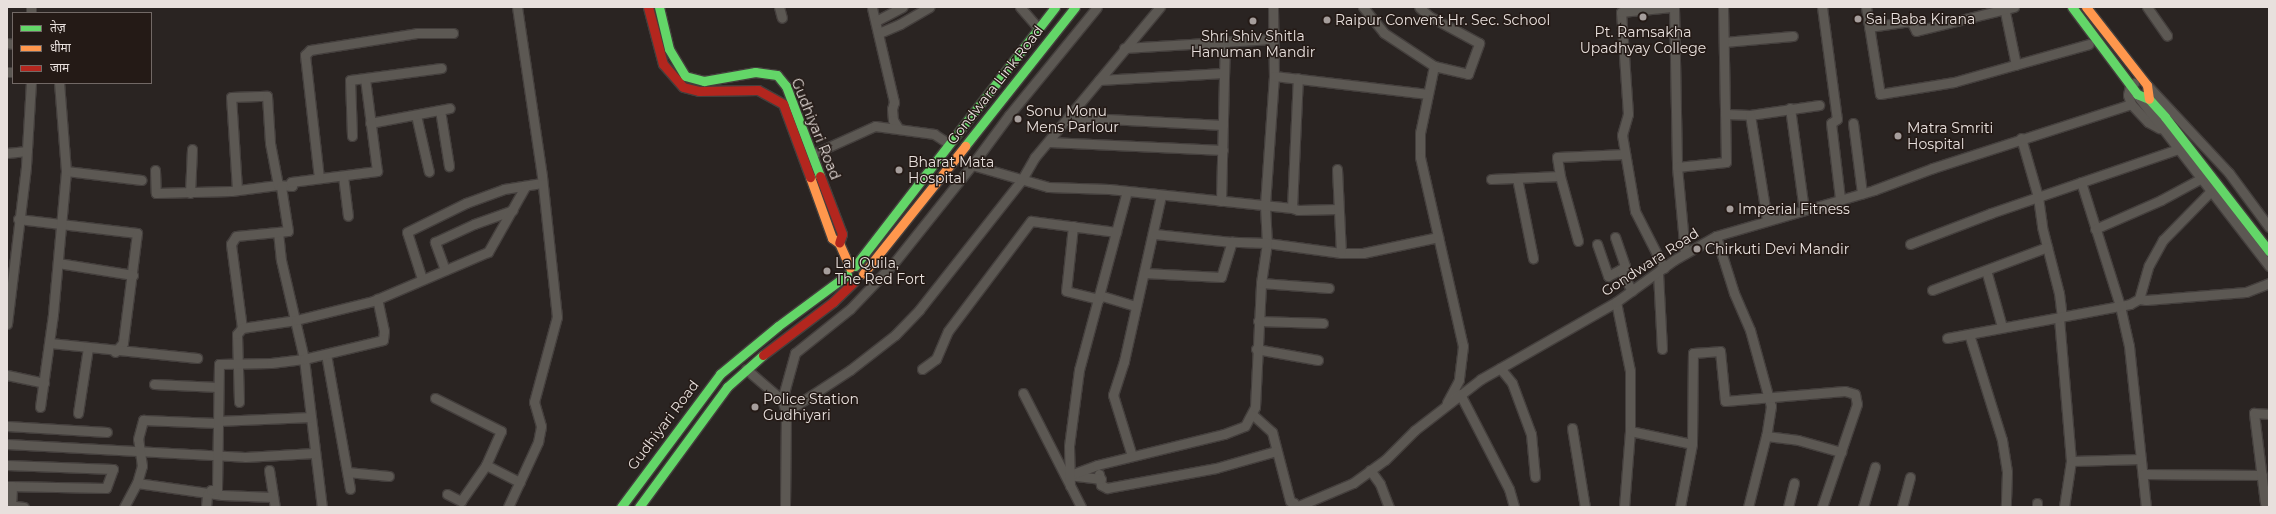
<!DOCTYPE html>
<meta charset="utf-8">
<style>
body{margin:0}
#map{position:relative;width:2276px;height:514px;overflow:hidden;background:#2a2422;font-family:Montserrat,"Noto Sans Devanagari",sans-serif}
div>[style]{position:absolute}
[style*='--x']{left:calc(var(--x)*1px);top:calc(var(--y)*1px);width:calc(var(--w)*1px);rotate:calc(var(--a)*1deg)}
.roads{filter:drop-shadow(1px 0 #443f3d) drop-shadow(-1px 0 #443f3d) drop-shadow(0 1px #443f3d) drop-shadow(0 -1px #443f3d)}
.street>*{height:9px;margin:-4.5px;padding:0 4.5px;transform-origin:4.5px;border-radius:4.5px;background:#5c5853}
.fast>*{height:9px;margin:-4.5px;padding:0 4.5px;transform-origin:4.5px;border-radius:4.5px;background:#63d668}
.slow>*{height:9px;margin:-4.5px;padding:0 4.5px;transform-origin:4.5px;border-radius:4.5px;background:#ff974d}
.jam>*{height:9px;margin:-4.5px;padding:0 4.5px;transform-origin:4.5px;border-radius:4.5px;background:#b3261e}
.dots>*{width:11px;height:11px;translate:-50% -50%;box-sizing:border-box;border:2px solid #241a16;border-radius:50%}
span{translate:-50% -50%;white-space:nowrap;text-align:center;line-height:1.15;-webkit-text-stroke:3px #241a16;paint-order:stroke}
.poi-label{font-size:14px;color:#e8e0dd}
.left{translate:0 -50%;text-align:left}
.street-label{font-size:14px;color:#e8e0dd}
.frame{position:absolute;inset:0;border:8px solid #e8e0dd;pointer-events:none}
.legend{position:absolute;left:12px;top:12px;width:140px;height:72px;box-sizing:border-box;background:#241a16;border:1px solid #726966;margin:0;padding:5px 7px;list-style:none;font-size:12px;color:#e8e0dd}
.legend li{display:flex;align-items:center;gap:8px;height:20px}
.legend b{width:20px;border:1px solid #726966}
</style>
<div id="map">
<div class="roads">
<div class="street">
<div style="--x:31;--y:7;--w:6;--a:90"></div>
<div style="--x:779;--y:7;--w:11;--a:75"></div>
<div style="--x:1020;--y:7;--w:28;--a:49"></div>
<div style="--x:1273;--y:7;--w:69;--a:89.2"></div>
<div style="--x:1274;--y:76;--w:130;--a:94"></div>
<div style="--x:1265;--y:206;--w:37;--a:87"></div>
<div style="--x:1267;--y:243;--w:75;--a:7.7"></div>
<div style="--x:1341;--y:253;--w:22;--a:0"></div>
<div style="--x:1363;--y:253;--w:77;--a:-12"></div>
<div style="--x:1363;--y:7;--w:33;--a:51"></div>
<div style="--x:1384;--y:33;--w:60;--a:33.4"></div>
<div style="--x:1434;--y:66;--w:35;--a:13"></div>
<div style="--x:1468;--y:74;--w:33;--a:-70"></div>
<div style="--x:1479;--y:43;--w:57;--a:-151.6"></div>
<div style="--x:1429;--y:16;--w:13;--a:-138"></div>
<div style="--x:1674;--y:7;--w:160;--a:88.9"></div>
<div style="--x:1677;--y:167;--w:87;--a:84.7"></div>
<div style="--x:1822;--y:7;--w:113;--a:82.4"></div>
<div style="--x:1837;--y:119;--w:7;--a:146"></div>
<div style="--x:1831;--y:123;--w:77;--a:83.2"></div>
<div style="--x:1866;--y:7;--w:88;--a:80.9"></div>
<div style="--x:1880;--y:94;--w:75;--a:-9.2"></div>
<div style="--x:1954;--y:82;--w:140;--a:-15.7"></div>
<div style="--x:2004;--y:7;--w:59;--a:78.3"></div>
<div style="--x:2147;--y:7;--w:35;--a:55"></div>
<div style="--x:872;--y:8;--w:97;--a:76.8"></div>
<div style="--x:894;--y:102;--w:7;--a:106"></div>
<div style="--x:892;--y:109;--w:11;--a:85"></div>
<div style="--x:893;--y:120;--w:9;--a:58"></div>
<div style="--x:876;--y:21;--w:30;--a:-28"></div>
<div style="--x:1869;--y:27;--w:42;--a:-8.1"></div>
<div style="--x:1911;--y:21;--w:11;--a:63"></div>
<div style="--x:1916;--y:31;--w:101;--a:-13.8"></div>
<div style="--x:879;--y:33;--w:23;--a:-23"></div>
<div style="--x:900;--y:24;--w:34;--a:-30"></div>
<div style="--x:1724;--y:42;--w:69;--a:-5"></div>
<div style="--x:7;--y:43;--w:6;--a:9"></div>
<div style="--x:1124;--y:48;--w:149;--a:-3.5"></div>
<div style="--x:1434;--y:66;--w:68;--a:101.8"></div>
<div style="--x:1420;--y:133;--w:24;--a:90"></div>
<div style="--x:1420;--y:157;--w:194;--a:77.2"></div>
<div style="--x:1463;--y:346;--w:34;--a:97"></div>
<div style="--x:1459;--y:380;--w:26;--a:118"></div>
<div style="--x:7;--y:72;--w:6;--a:0"></div>
<div style="--x:1274;--y:76;--w:155;--a:6.7"></div>
<div style="--x:1099;--y:80;--w:125;--a:-3.2"></div>
<div style="--x:2134;--y:83;--w:5;--a:143"></div>
<div style="--x:2130;--y:86;--w:9;--a:103"></div>
<div style="--x:2128;--y:95;--w:9;--a:72"></div>
<div style="--x:2131;--y:104;--w:25;--a:47"></div>
<div style="--x:2148;--y:122;--w:13;--a:29"></div>
<div style="--x:2147;--y:85;--w:120;--a:47"></div>
<div style="--x:2229;--y:173;--w:67;--a:53.5"></div>
<div style="--x:2137;--y:95;--w:216;--a:52.3"></div>
<div style="--x:1790;--y:108;--w:103;--a:82.2"></div>
<div style="--x:440;--y:110;--w:57;--a:80.9"></div>
<div style="--x:1725;--y:114;--w:25;--a:2"></div>
<div style="--x:1750;--y:115;--w:70;--a:-8.2"></div>
<div style="--x:416;--y:115;--w:58;--a:77.2"></div>
<div style="--x:1750;--y:115;--w:106;--a:80.8"></div>
<div style="--x:1069;--y:117;--w:154;--a:3"></div>
<div style="--x:370;--y:123;--w:81;--a:-10.6"></div>
<div style="--x:1853;--y:123;--w:71;--a:82.7"></div>
<div style="--x:352;--y:136;--w:56;--a:-92"></div>
<div style="--x:350;--y:80;--w:92;--a:-7.5"></div>
<div style="--x:2021;--y:138;--w:61;--a:73.9"></div>
<div style="--x:2038;--y:197;--w:30;--a:82"></div>
<div style="--x:2042;--y:227;--w:68;--a:75.6"></div>
<div style="--x:2059;--y:293;--w:23;--a:83"></div>
<div style="--x:2062;--y:316;--w:4;--a:146"></div>
<div style="--x:2059;--y:318;--w:144;--a:85.2"></div>
<div style="--x:2071;--y:461;--w:47;--a:98.7"></div>
<div style="--x:1049;--y:142;--w:174;--a:2.6"></div>
<div style="--x:7;--y:153;--w:20;--a:-6"></div>
<div style="--x:813;--y:154;--w:68;--a:-24.3"></div>
<div style="--x:875;--y:126;--w:60;--a:7.7"></div>
<div style="--x:934;--y:134;--w:17;--a:33"></div>
<div style="--x:972;--y:165;--w:79;--a:16.1"></div>
<div style="--x:1048;--y:187;--w:61;--a:1.9"></div>
<div style="--x:1109;--y:189;--w:184;--a:5.9"></div>
<div style="--x:1292;--y:208;--w:6;--a:18"></div>
<div style="--x:1298;--y:210;--w:40;--a:-1.4"></div>
<div style="--x:1677;--y:167;--w:49;--a:-5.8"></div>
<div style="--x:1726;--y:162;--w:155;--a:-91.1"></div>
<div style="--x:1337;--y:169;--w:84;--a:87.3"></div>
<div style="--x:155;--y:170;--w:23;--a:88"></div>
<div style="--x:156;--y:193;--w:75;--a:-1.5"></div>
<div style="--x:231;--y:191;--w:47;--a:-7.3"></div>
<div style="--x:278;--y:185;--w:14;--a:4"></div>
<div style="--x:292;--y:186;--w:4;--a:-104"></div>
<div style="--x:291;--y:182;--w:87;--a:-7.3"></div>
<div style="--x:377;--y:171;--w:93;--a:-97.4"></div>
<div style="--x:66;--y:171;--w:76;--a:6.8"></div>
<div style="--x:343;--y:176;--w:40;--a:82.9"></div>
<div style="--x:319;--y:178;--w:124;--a:-96.5"></div>
<div style="--x:305;--y:55;--w:7;--a:-45"></div>
<div style="--x:310;--y:50;--w:108;--a:-9"></div>
<div style="--x:417;--y:33;--w:36;--a:0"></div>
<div style="--x:1517;--y:178;--w:82;--a:78.7"></div>
<div style="--x:1491;--y:179;--w:69;--a:-2.5"></div>
<div style="--x:2081;--y:182;--w:130;--a:72.5"></div>
<div style="--x:2120;--y:306;--w:41;--a:77.3"></div>
<div style="--x:2129;--y:346;--w:162;--a:84"></div>
<div style="--x:237;--y:189;--w:92;--a:-93.7"></div>
<div style="--x:231;--y:97;--w:36;--a:-2"></div>
<div style="--x:267;--y:96;--w:47;--a:86.3"></div>
<div style="--x:270;--y:143;--w:43;--a:79.2"></div>
<div style="--x:190;--y:193;--w:44;--a:-87.4"></div>
<div style="--x:1221;--y:201;--w:160;--a:-88.6"></div>
<div style="--x:1292;--y:208;--w:130;--a:-87.4"></div>
<div style="--x:18;--y:219;--w:120;--a:6.7"></div>
<div style="--x:137;--y:233;--w:111;--a:97.3"></div>
<div style="--x:123;--y:343;--w:12;--a:132"></div>
<div style="--x:1073;--y:226;--w:65;--a:96.1"></div>
<div style="--x:1066;--y:291;--w:34;--a:14"></div>
<div style="--x:2095;--y:229;--w:72;--a:-23.7"></div>
<div style="--x:2161;--y:200;--w:44;--a:-28.3"></div>
<div style="--x:278;--y:232;--w:28;--a:84"></div>
<div style="--x:281;--y:260;--w:102;--a:76.9"></div>
<div style="--x:304;--y:359;--w:149;--a:83.1"></div>
<div style="--x:1716;--y:236;--w:60;--a:72.5"></div>
<div style="--x:1734;--y:293;--w:40;--a:66.6"></div>
<div style="--x:1750;--y:330;--w:79;--a:74.6"></div>
<div style="--x:1771;--y:406;--w:30;--a:99"></div>
<div style="--x:1766;--y:436;--w:73;--a:104.2"></div>
<div style="--x:1615;--y:237;--w:31;--a:71"></div>
<div style="--x:1625;--y:266;--w:6;--a:141"></div>
<div style="--x:1578;--y:241;--w:67;--a:-105.5"></div>
<div style="--x:1560;--y:176;--w:19;--a:-99"></div>
<div style="--x:1557;--y:157;--w:68;--a:-2.5"></div>
<div style="--x:1597;--y:244;--w:34;--a:71"></div>
<div style="--x:1608;--y:276;--w:13;--a:-27"></div>
<div style="--x:1620;--y:270;--w:24;--a:60"></div>
<div style="--x:1910;--y:244;--w:87;--a:-20.9"></div>
<div style="--x:1991;--y:213;--w:198;--a:-18.9"></div>
<div style="--x:58;--y:263;--w:76;--a:9.1"></div>
<div style="--x:1664;--y:268;--w:64;--a:-117"></div>
<div style="--x:1635;--y:211;--w:77;--a:-99.7"></div>
<div style="--x:1622;--y:135;--w:22;--a:-74"></div>
<div style="--x:1628;--y:114;--w:102;--a:-93.9"></div>
<div style="--x:1621;--y:12;--w:51;--a:-5.6"></div>
<div style="--x:445;--y:270;--w:30;--a:-110"></div>
<div style="--x:435;--y:242;--w:43;--a:-24.8"></div>
<div style="--x:474;--y:224;--w:41;--a:-19.7"></div>
<div style="--x:1986;--y:270;--w:59;--a:74.3"></div>
<div style="--x:1144;--y:273;--w:77;--a:3"></div>
<div style="--x:1221;--y:277;--w:37;--a:-73"></div>
<div style="--x:1658;--y:273;--w:76;--a:87"></div>
<div style="--x:422;--y:279;--w:49;--a:-107.7"></div>
<div style="--x:407;--y:232;--w:66;--a:-26.2"></div>
<div style="--x:466;--y:203;--w:40;--a:-20.2"></div>
<div style="--x:504;--y:189;--w:38;--a:-9"></div>
<div style="--x:1261;--y:283;--w:68;--a:4.2"></div>
<div style="--x:1932;--y:290;--w:123;--a:-20.5"></div>
<div style="--x:1099;--y:295;--w:37;--a:17"></div>
<div style="--x:2139;--y:299;--w:7;--a:8"></div>
<div style="--x:2146;--y:300;--w:100;--a:-4.6"></div>
<div style="--x:2246;--y:292;--w:25;--a:-21"></div>
<div style="--x:1616;--y:302;--w:70;--a:78.5"></div>
<div style="--x:1630;--y:371;--w:60;--a:90"></div>
<div style="--x:1630;--y:431;--w:76;--a:94.5"></div>
<div style="--x:1258;--y:321;--w:65;--a:1.8"></div>
<div style="--x:7;--y:324;--w:159;--a:-83.1"></div>
<div style="--x:26;--y:166;--w:83;--a:-86.6"></div>
<div style="--x:242;--y:328;--w:85;--a:-97.5"></div>
<div style="--x:231;--y:244;--w:9;--a:-58"></div>
<div style="--x:236;--y:236;--w:52;--a:-5.5"></div>
<div style="--x:288;--y:231;--w:45;--a:-99"></div>
<div style="--x:1969;--y:334;--w:111;--a:72.7"></div>
<div style="--x:2002;--y:440;--w:32;--a:81"></div>
<div style="--x:2007;--y:472;--w:35;--a:92"></div>
<div style="--x:1947;--y:338;--w:186;--a:-10.5"></div>
<div style="--x:2130;--y:304;--w:10;--a:-29"></div>
<div style="--x:2139;--y:299;--w:35;--a:-74"></div>
<div style="--x:2149;--y:265;--w:29;--a:-61"></div>
<div style="--x:2163;--y:240;--w:67;--a:-45.6"></div>
<div style="--x:50;--y:343;--w:148;--a:5.8"></div>
<div style="--x:1256;--y:349;--w:63;--a:10.1"></div>
<div style="--x:326;--y:354;--w:137;--a:79.9"></div>
<div style="--x:1500;--y:368;--w:19;--a:51"></div>
<div style="--x:1512;--y:383;--w:54;--a:69.6"></div>
<div style="--x:1531;--y:434;--w:43;--a:84.7"></div>
<div style="--x:746;--y:369;--w:48;--a:40.7"></div>
<div style="--x:922;--y:369;--w:17;--a:-36"></div>
<div style="--x:936;--y:359;--w:30;--a:-67"></div>
<div style="--x:948;--y:331;--w:138;--a:-53"></div>
<div style="--x:1031;--y:221;--w:86;--a:7.4"></div>
<div style="--x:7;--y:375;--w:38;--a:12"></div>
<div style="--x:154;--y:384;--w:64;--a:2.7"></div>
<div style="--x:1023;--y:393;--w:128;--a:63"></div>
<div style="--x:1460;--y:394;--w:107;--a:62.7"></div>
<div style="--x:1509;--y:489;--w:19;--a:74"></div>
<div style="--x:435;--y:398;--w:74;--a:26.6"></div>
<div style="--x:501;--y:431;--w:37;--a:114"></div>
<div style="--x:486;--y:465;--w:38;--a:27"></div>
<div style="--x:239;--y:402;--w:68;--a:-91.7"></div>
<div style="--x:237;--y:334;--w:8;--a:-50"></div>
<div style="--x:242;--y:328;--w:55;--a:-8.4"></div>
<div style="--x:296;--y:320;--w:79;--a:-13.9"></div>
<div style="--x:373;--y:301;--w:125;--a:-23.1"></div>
<div style="--x:488;--y:252;--w:75;--a:-60.4"></div>
<div style="--x:40;--y:407;--w:94;--a:-82"></div>
<div style="--x:53;--y:314;--w:144;--a:-84.8"></div>
<div style="--x:66;--y:171;--w:88;--a:-94.5"></div>
<div style="--x:786;--y:412;--w:77;--a:-33.3"></div>
<div style="--x:850;--y:370;--w:57;--a:-37.9"></div>
<div style="--x:895;--y:335;--w:35;--a:-46"></div>
<div style="--x:919;--y:310;--w:164;--a:-51.7"></div>
<div style="--x:1021;--y:181;--w:28;--a:-60"></div>
<div style="--x:1035;--y:157;--w:195;--a:-50.2"></div>
<div style="--x:78;--y:413;--w:66;--a:-81.3"></div>
<div style="--x:1252;--y:414;--w:27;--a:42"></div>
<div style="--x:1272;--y:432;--w:71;--a:75.4"></div>
<div style="--x:1290;--y:501;--w:4;--a:27"></div>
<div style="--x:1294;--y:503;--w:4;--a:117"></div>
<div style="--x:217;--y:421;--w:94;--a:-2.4"></div>
<div style="--x:7;--y:426;--w:100;--a:3.4"></div>
<div style="--x:1572;--y:428;--w:80;--a:80.7"></div>
<div style="--x:1630;--y:431;--w:63;--a:11.8"></div>
<div style="--x:1766;--y:436;--w:32;--a:7"></div>
<div style="--x:1798;--y:440;--w:45;--a:15.6"></div>
<div style="--x:7;--y:444;--w:238;--a:3.1"></div>
<div style="--x:245;--y:457;--w:69;--a:-3.3"></div>
<div style="--x:1132;--y:456;--w:64;--a:-107.3"></div>
<div style="--x:1113;--y:395;--w:36;--a:-72"></div>
<div style="--x:1124;--y:361;--w:170;--a:-77.4"></div>
<div style="--x:2071;--y:461;--w:70;--a:-1.6"></div>
<div style="--x:7;--y:465;--w:106;--a:2.2"></div>
<div style="--x:113;--y:469;--w:20;--a:110"></div>
<div style="--x:106;--y:488;--w:99;--a:-178.8"></div>
<div style="--x:269;--y:470;--w:37;--a:81"></div>
<div style="--x:1370;--y:470;--w:17;--a:54"></div>
<div style="--x:1380;--y:484;--w:25;--a:69"></div>
<div style="--x:347;--y:472;--w:42;--a:5.4"></div>
<div style="--x:1099;--y:474;--w:11;--a:80"></div>
<div style="--x:1101;--y:485;--w:7;--a:27"></div>
<div style="--x:1107;--y:488;--w:111;--a:-10.4"></div>
<div style="--x:1216;--y:468;--w:62;--a:-15.8"></div>
<div style="--x:2143;--y:474;--w:119;--a:0.5"></div>
<div style="--x:1101;--y:479;--w:31;--a:-173"></div>
<div style="--x:1070;--y:475;--w:29;--a:-20"></div>
<div style="--x:1097;--y:465;--w:131;--a:-13.7"></div>
<div style="--x:1224;--y:434;--w:22;--a:-21"></div>
<div style="--x:1245;--y:426;--w:21;--a:-62"></div>
<div style="--x:1255;--y:407;--w:124;--a:-87.2"></div>
<div style="--x:1261;--y:283;--w:40;--a:-81.5"></div>
<div style="--x:1267;--y:243;--w:35;--a:-178"></div>
<div style="--x:1232;--y:242;--w:78;--a:-174.1"></div>
<div style="--x:137;--y:483;--w:86;--a:8"></div>
<div style="--x:222;--y:495;--w:51;--a:2.2"></div>
<div style="--x:1070;--y:486;--w:40;--a:-91.4"></div>
<div style="--x:1069;--y:446;--w:77;--a:-82.5"></div>
<div style="--x:1079;--y:370;--w:185;--a:-75"></div>
<div style="--x:447;--y:494;--w:16;--a:27"></div>
<div style="--x:461;--y:501;--w:44;--a:-55.2"></div>
<div style="--x:2265;--y:503;--w:91;--a:-97"></div>
<div style="--x:2254;--y:413;--w:15;--a:4"></div>
<div style="--x:7;--y:505;--w:17;--a:7"></div>
<div style="--x:11;--y:507;--w:21;--a:-87"></div>
<div style="--x:124;--y:507;--w:27;--a:-62"></div>
<div style="--x:137;--y:483;--w:18;--a:-74"></div>
<div style="--x:142;--y:466;--w:27;--a:-98"></div>
<div style="--x:138;--y:439;--w:20;--a:-75"></div>
<div style="--x:143;--y:420;--w:74;--a:2.3"></div>
<div style="--x:206;--y:507;--w:12;--a:-85"></div>
<div style="--x:207;--y:495;--w:6;--a:-51"></div>
<div style="--x:211;--y:490;--w:6;--a:0"></div>
<div style="--x:217;--y:490;--w:126;--a:-89.1"></div>
<div style="--x:219;--y:364;--w:52;--a:-1.1"></div>
<div style="--x:271;--y:363;--w:33;--a:-7"></div>
<div style="--x:304;--y:359;--w:81;--a:-13.5"></div>
<div style="--x:383;--y:340;--w:9;--a:-84"></div>
<div style="--x:384;--y:331;--w:33;--a:-102"></div>
<div style="--x:508;--y:507;--w:72;--a:-65.2"></div>
<div style="--x:538;--y:442;--w:16;--a:-79"></div>
<div style="--x:541;--y:426;--w:25;--a:-106"></div>
<div style="--x:534;--y:402;--w:88;--a:-74.9"></div>
<div style="--x:557;--y:317;--w:142;--a:-96.1"></div>
<div style="--x:542;--y:176;--w:171;--a:-98.4"></div>
<div style="--x:785;--y:507;--w:95;--a:-89.4"></div>
<div style="--x:786;--y:412;--w:13;--a:-108"></div>
<div style="--x:782;--y:400;--w:49;--a:-74.5"></div>
<div style="--x:795;--y:353;--w:70;--a:-38.7"></div>
<div style="--x:850;--y:309;--w:62;--a:-46.3"></div>
<div style="--x:893;--y:264;--w:127;--a:-51.4"></div>
<div style="--x:972;--y:165;--w:62;--a:-53.5"></div>
<div style="--x:1009;--y:115;--w:139;--a:-50.8"></div>
<div style="--x:1296;--y:507;--w:62;--a:-22.8"></div>
<div style="--x:1353;--y:483;--w:39;--a:-36"></div>
<div style="--x:1385;--y:460;--w:42;--a:-45"></div>
<div style="--x:1415;--y:430;--w:83;--a:-37.7"></div>
<div style="--x:1481;--y:379;--w:155;--a:-29.7"></div>
<div style="--x:1616;--y:302;--w:72;--a:-35.9"></div>
<div style="--x:1674;--y:260;--w:48;--a:-29.7"></div>
<div style="--x:1716;--y:236;--w:165;--a:-16.2"></div>
<div style="--x:1874;--y:190;--w:63;--a:-20.4"></div>
<div style="--x:1933;--y:168;--w:208;--a:-17.9"></div>
<div style="--x:1680;--y:507;--w:64;--a:-79.2"></div>
<div style="--x:1692;--y:444;--w:91;--a:-89.4"></div>
<div style="--x:1693;--y:353;--w:27;--a:-4"></div>
<div style="--x:1720;--y:351;--w:50;--a:84.3"></div>
<div style="--x:1725;--y:401;--w:120;--a:-4.8"></div>
<div style="--x:1845;--y:391;--w:10;--a:17"></div>
<div style="--x:1855;--y:394;--w:10;--a:79"></div>
<div style="--x:1857;--y:404;--w:109;--a:108.8"></div>
<div style="--x:1788;--y:507;--w:25;--a:-76"></div>
<div style="--x:1863;--y:507;--w:42;--a:-73.3"></div>
<div style="--x:1902;--y:507;--w:31;--a:-75"></div>
<div style="--x:2037;--y:507;--w:4;--a:-90"></div>
</div>
<div class="fast">
<div style="--x:659;--y:7;--w:43;--a:76.6"></div>
<div style="--x:669;--y:49;--w:31;--a:59"></div>
<div style="--x:685;--y:76;--w:20;--a:15"></div>
<div style="--x:704;--y:81;--w:52;--a:-10"></div>
<div style="--x:755;--y:72;--w:22;--a:8"></div>
<div style="--x:777;--y:75;--w:14;--a:51"></div>
<div style="--x:786;--y:86;--w:96;--a:69.3"></div>
<div style="--x:2072;--y:7;--w:109;--a:53.2"></div>
<div style="--x:2137;--y:94;--w:13;--a:23"></div>
<div style="--x:2149;--y:99;--w:24;--a:48"></div>
<div style="--x:2165;--y:117;--w:170;--a:52.2"></div>
<div style="--x:965;--y:146;--w:177;--a:-51.6"></div>
<div style="--x:855;--y:266;--w:327;--a:-52.3"></div>
<div style="--x:621;--y:507;--w:166;--a:-53.3"></div>
<div style="--x:720;--y:374;--w:75;--a:-39.6"></div>
<div style="--x:778;--y:326;--w:86;--a:-36.5"></div>
<div style="--x:639;--y:507;--w:149;--a:-53.7"></div>
<div style="--x:727;--y:387;--w:48;--a:-41.6"></div>
</div>
<div class="slow">
<div style="--x:2086;--y:7;--w:99;--a:52"></div>
<div style="--x:2147;--y:85;--w:14;--a:82"></div>
<div style="--x:810;--y:177;--w:65;--a:70.2"></div>
<div style="--x:832;--y:238;--w:9;--a:36"></div>
<div style="--x:839;--y:243;--w:27;--a:66"></div>
<div style="--x:863;--y:274;--w:164;--a:-51.4"></div>
</div>
<div class="jam">
<div style="--x:648;--y:7;--w:59;--a:75.3"></div>
<div style="--x:663;--y:64;--w:30;--a:49"></div>
<div style="--x:683;--y:87;--w:16;--a:14"></div>
<div style="--x:699;--y:91;--w:59;--a:-1"></div>
<div style="--x:758;--y:90;--w:29;--a:29"></div>
<div style="--x:783;--y:104;--w:78;--a:69.7"></div>
<div style="--x:820;--y:176;--w:62;--a:69.2"></div>
<div style="--x:842;--y:234;--w:9;--a:108"></div>
<div style="--x:763;--y:355;--w:88;--a:-37.1"></div>
<div style="--x:833;--y:302;--w:29;--a:-44"></div>
</div>
</div>
<div class="dots">
<div style="left:1643px;top:17px;background:#a69e9c"></div>
<div style="left:1858px;top:19px;background:#a69e9c"></div>
<div style="left:1327px;top:20px;background:#a69e9c"></div>
<div style="left:1253px;top:21px;background:#a69e9c"></div>
<div style="left:1018px;top:119px;background:#a69e9c"></div>
<div style="left:1898px;top:136px;background:#a69e9c"></div>
<div style="left:899px;top:170px;background:#a69e9c"></div>
<div style="left:1730px;top:209px;background:#a69e9c"></div>
<div style="left:1697px;top:249px;background:#a69e9c"></div>
<div style="left:827px;top:271px;background:#a69e9c"></div>
<div style="left:755px;top:407px;background:#a69e9c"></div>
</div>
<div class="poi-label">
<span class="left" style="left:1866px;top:19px">Sai Baba Kirana</span>
<span class="left" style="left:1335px;top:20px">Raipur Convent Hr. Sec. School</span>
<span style="left:1643px;top:40px">Pt. Ramsakha<br>Upadhyay College</span>
<span style="left:1253px;top:44px">Shri Shiv Shitla<br>Hanuman Mandir</span>
<span class="left" style="left:1026px;top:119px">Sonu Monu<br>Mens Parlour</span>
<span class="left" style="left:1907px;top:136px">Matra Smriti<br>Hospital</span>
<span class="left" style="left:908px;top:170px">Bharat Mata<br>Hospital</span>
<span class="left" style="left:1738px;top:209px">Imperial Fitness</span>
<span class="left" style="left:1705px;top:249px">Chirkuti Devi Mandir</span>
<span class="left" style="left:835px;top:271px">Lal Quila,<br>The Red Fort</span>
<span class="left" style="left:763px;top:407px">Police Station<br>Gudhiyari</span>
</div>
<div class="street-label">
<span style="left:995px;top:85px;rotate:-52deg">Gondwara Link Road</span>
<span style="left:816px;top:129px;rotate:68deg">Gudhiyari Road</span>
<span style="left:1650px;top:262px;rotate:-33deg">Gondwara Road</span>
<span style="left:663px;top:425px;rotate:-53deg">Gudhiyari Road</span>
</div>
<div class="frame"></div>
<ul class="legend">
<li><b style="height:5px;background:#63d668"></b>तेज़</li>
<li><b style="height:5px;background:#ff974d"></b>धीमा</li>
<li><b style="height:5px;background:#b3261e"></b>जाम</li>
</ul>
</div>
